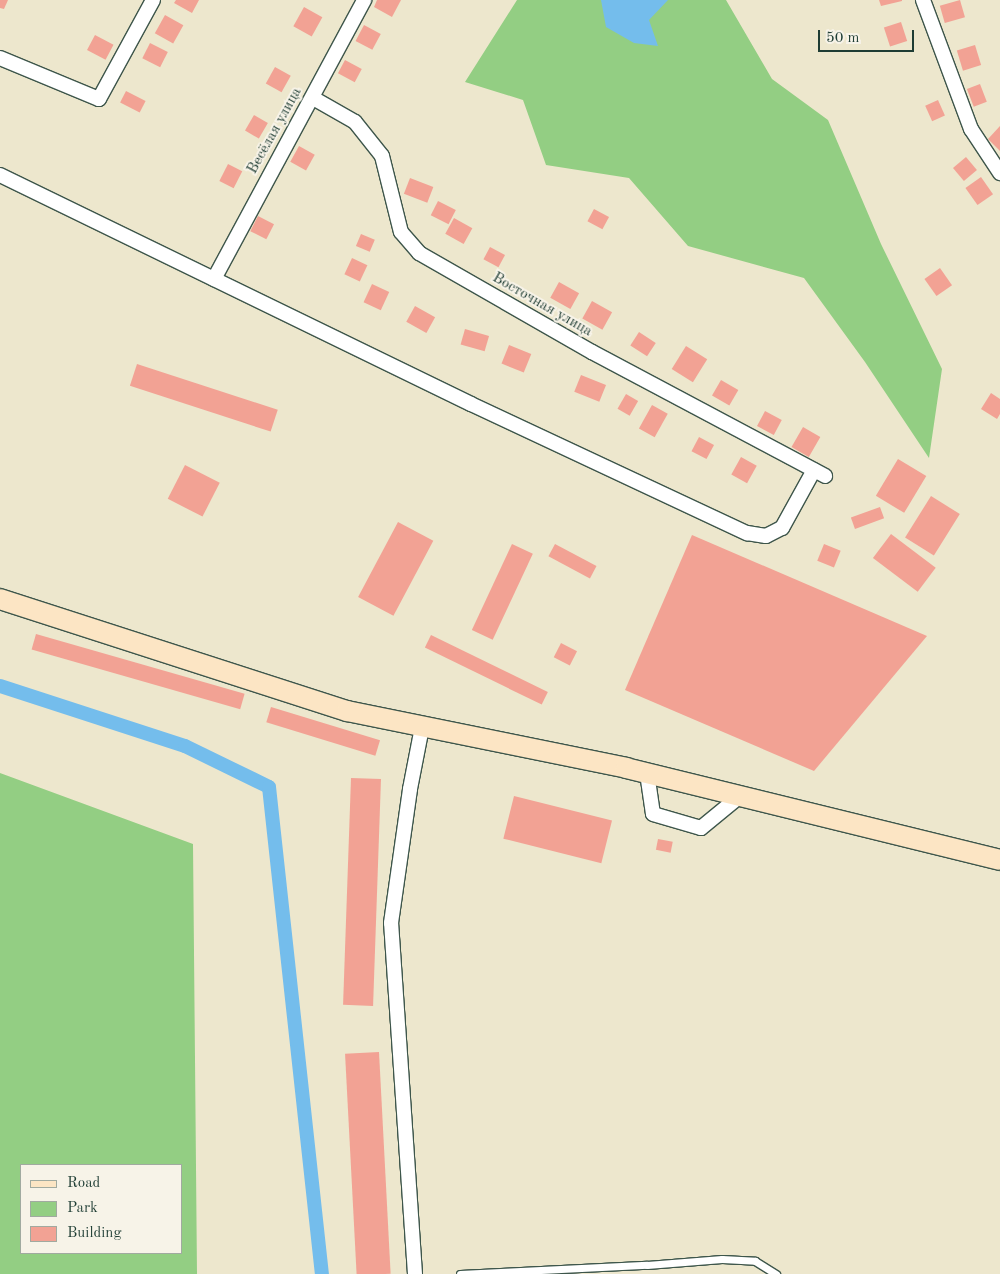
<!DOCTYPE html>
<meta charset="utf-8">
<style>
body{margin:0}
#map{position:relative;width:1000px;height:1274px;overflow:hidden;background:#ede7cd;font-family:"Old Standard TT",serif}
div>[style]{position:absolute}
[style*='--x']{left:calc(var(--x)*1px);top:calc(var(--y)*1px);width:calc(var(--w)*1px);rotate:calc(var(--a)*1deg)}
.green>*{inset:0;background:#93ce83}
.water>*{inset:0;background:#74bdec}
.canal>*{height:14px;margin:-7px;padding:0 7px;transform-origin:7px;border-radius:7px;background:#74bdec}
.building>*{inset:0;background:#f2a294;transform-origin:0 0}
.roads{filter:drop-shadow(1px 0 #3e564b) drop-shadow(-1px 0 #3e564b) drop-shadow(0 1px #3e564b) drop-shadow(0 -1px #3e564b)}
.lane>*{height:7px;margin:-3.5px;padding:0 3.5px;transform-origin:3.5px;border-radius:3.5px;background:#fff}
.street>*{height:14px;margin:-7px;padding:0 7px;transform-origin:7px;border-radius:7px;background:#fff}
.secondary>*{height:20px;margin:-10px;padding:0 10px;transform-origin:10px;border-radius:10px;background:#fce5c4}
span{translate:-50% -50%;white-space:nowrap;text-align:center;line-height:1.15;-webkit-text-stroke:4px #f7f3e8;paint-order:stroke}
.street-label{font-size:15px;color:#1f3d34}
.legend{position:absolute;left:20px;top:1164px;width:162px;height:90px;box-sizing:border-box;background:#f7f3e8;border:1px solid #a1aaa0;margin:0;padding:6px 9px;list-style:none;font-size:15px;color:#1f3d34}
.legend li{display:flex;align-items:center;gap:10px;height:25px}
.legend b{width:25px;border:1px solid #a1aaa0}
.scale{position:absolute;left:818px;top:30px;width:96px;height:22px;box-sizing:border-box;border:2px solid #1f3d34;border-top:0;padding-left:6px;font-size:15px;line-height:18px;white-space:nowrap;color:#1f3d34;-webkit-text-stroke:4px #f7f3e8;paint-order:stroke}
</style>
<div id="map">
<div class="green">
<div style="clip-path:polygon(517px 0,726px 0,772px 79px,828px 120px,881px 244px,942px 369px,929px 458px,865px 362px,804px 278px,688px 246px,629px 178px,546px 165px,523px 100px,465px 82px)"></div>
<div style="clip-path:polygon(evenodd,0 773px,193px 844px,197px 1274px,0 1274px,0 773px,181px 1165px,181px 1253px,21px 1253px,21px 1165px,181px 1165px)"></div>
</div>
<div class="water">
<div style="clip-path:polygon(601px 0,668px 0,649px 20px,658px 46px,634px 43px,606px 27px)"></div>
</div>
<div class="canal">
<div style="--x:0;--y:686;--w:194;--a:18"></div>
<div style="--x:185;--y:746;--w:93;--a:26"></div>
<div style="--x:269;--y:787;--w:490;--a:83.8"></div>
</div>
<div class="building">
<div style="clip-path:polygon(0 0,8px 0,4px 9px,0 8px)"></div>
<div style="clip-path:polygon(176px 0,199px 0,192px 13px,174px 3px)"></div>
<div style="clip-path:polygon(377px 0,401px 0,392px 17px,374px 7px)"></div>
<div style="clip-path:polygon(879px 0,902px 0,902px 1px,881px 6px)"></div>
<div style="left:960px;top:0;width:18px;height:21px;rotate:74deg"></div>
<div style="left:304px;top:7px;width:21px;height:22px;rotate:29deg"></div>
<div style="left:165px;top:15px;width:21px;height:21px;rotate:29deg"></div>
<div style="left:901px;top:22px;width:20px;height:18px;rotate:72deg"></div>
<div style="left:364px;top:25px;width:19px;height:18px;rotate:28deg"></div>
<div style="left:95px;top:35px;width:21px;height:17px;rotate:28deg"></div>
<div style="left:150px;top:43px;width:20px;height:17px;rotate:27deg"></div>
<div style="left:975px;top:45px;width:21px;height:19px;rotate:73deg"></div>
<div style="left:345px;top:60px;width:19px;height:15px;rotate:28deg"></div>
<div style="left:275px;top:67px;width:18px;height:19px;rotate:29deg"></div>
<div style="left:980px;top:84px;width:19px;height:14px;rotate:69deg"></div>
<div style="left:126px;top:91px;width:22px;height:13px;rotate:27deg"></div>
<div style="left:938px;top:100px;width:17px;height:14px;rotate:66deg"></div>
<div style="left:254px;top:115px;width:16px;height:18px;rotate:30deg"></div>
<div style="clip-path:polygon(1000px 126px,1000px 151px,988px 139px)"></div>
<div style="left:299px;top:146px;width:18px;height:18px;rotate:29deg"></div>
<div style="left:966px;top:157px;width:17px;height:17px;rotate:50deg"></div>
<div style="left:228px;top:164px;width:16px;height:19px;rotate:27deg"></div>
<div style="left:981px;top:177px;width:21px;height:19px;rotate:55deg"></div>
<div style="left:410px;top:178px;width:25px;height:17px;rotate:21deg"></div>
<div style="left:438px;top:201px;width:20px;height:16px;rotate:27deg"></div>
<div style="left:594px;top:209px;width:17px;height:14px;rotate:28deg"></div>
<div style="left:258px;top:216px;width:18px;height:17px;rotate:27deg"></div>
<div style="left:454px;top:218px;width:21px;height:18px;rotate:29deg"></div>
<div style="left:361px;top:234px;width:15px;height:13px;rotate:23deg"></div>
<div style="left:490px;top:247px;width:17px;height:14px;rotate:28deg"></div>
<div style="left:352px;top:258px;width:17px;height:18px;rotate:25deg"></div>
<div style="left:940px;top:268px;width:21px;height:19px;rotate:55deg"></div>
<div style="left:559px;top:282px;width:23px;height:18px;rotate:29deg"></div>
<div style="left:372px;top:284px;width:19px;height:20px;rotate:25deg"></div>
<div style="left:592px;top:301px;width:23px;height:20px;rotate:29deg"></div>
<div style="left:415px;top:306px;width:23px;height:18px;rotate:29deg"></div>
<div style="left:465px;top:329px;width:25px;height:16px;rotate:16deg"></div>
<div style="left:639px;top:332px;width:20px;height:16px;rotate:33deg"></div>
<div style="left:509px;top:345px;width:24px;height:20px;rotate:22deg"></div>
<div style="left:686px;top:346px;width:25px;height:27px;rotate:32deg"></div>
<div style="left:137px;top:364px;width:148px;height:23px;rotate:18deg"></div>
<div style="left:581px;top:375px;width:27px;height:18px;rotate:22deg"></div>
<div style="left:721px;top:380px;width:20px;height:18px;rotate:30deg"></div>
<div style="clip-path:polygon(991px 393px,1000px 399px,1000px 414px,997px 419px,981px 409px)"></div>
<div style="left:626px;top:394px;width:14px;height:17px;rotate:30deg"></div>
<div style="left:652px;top:405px;width:18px;height:27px;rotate:29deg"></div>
<div style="left:765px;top:411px;width:19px;height:17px;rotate:28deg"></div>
<div style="left:803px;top:427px;width:20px;height:23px;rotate:30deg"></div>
<div style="left:699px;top:437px;width:17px;height:16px;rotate:28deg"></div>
<div style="left:741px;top:457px;width:18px;height:20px;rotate:29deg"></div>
<div style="left:898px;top:459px;width:33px;height:43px;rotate:31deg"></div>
<div style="left:185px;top:465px;width:39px;height:38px;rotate:27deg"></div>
<div style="left:931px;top:496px;width:34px;height:49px;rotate:32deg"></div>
<div style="left:880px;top:507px;width:12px;height:31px;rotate:70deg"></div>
<div style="left:398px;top:522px;width:40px;height:85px;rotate:28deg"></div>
<div style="left:891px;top:534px;width:56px;height:30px;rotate:37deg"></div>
<div style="clip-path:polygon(692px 535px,927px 636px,814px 771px,625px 690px)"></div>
<div style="left:512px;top:544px;width:23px;height:95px;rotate:25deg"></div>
<div style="left:555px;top:544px;width:47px;height:14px;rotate:28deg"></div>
<div style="left:824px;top:544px;width:18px;height:18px;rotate:22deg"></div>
<div style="left:36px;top:634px;width:217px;height:16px;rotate:16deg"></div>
<div style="left:431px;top:635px;width:130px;height:14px;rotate:26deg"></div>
<div style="left:561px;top:643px;width:18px;height:16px;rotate:27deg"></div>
<div style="left:271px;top:707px;width:114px;height:16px;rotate:17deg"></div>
<div style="left:351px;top:778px;width:30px;height:227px;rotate:2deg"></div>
<div style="left:514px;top:796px;width:101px;height:44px;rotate:14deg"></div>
<div style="left:658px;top:839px;width:15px;height:11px;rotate:11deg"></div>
<div style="left:379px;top:1052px;width:222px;height:34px;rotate:87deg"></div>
</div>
<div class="roads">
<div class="lane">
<div style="--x:460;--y:1274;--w:187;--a:-2.8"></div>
<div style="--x:647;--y:1265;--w:75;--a:-4.6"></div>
<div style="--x:722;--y:1259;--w:33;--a:3"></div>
<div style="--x:755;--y:1261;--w:25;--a:32"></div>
</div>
<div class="street">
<div style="--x:923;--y:0;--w:138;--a:69.6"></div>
<div style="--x:971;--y:129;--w:53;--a:56.6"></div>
<div style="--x:0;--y:58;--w:107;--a:22.5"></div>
<div style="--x:99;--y:99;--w:113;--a:-61.4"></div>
<div style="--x:313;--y:98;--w:48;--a:29.7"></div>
<div style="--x:355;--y:122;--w:43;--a:51.5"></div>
<div style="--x:382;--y:156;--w:78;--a:76"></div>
<div style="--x:401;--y:232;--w:28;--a:49"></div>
<div style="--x:419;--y:253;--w:199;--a:29.8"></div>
<div style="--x:592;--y:352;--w:264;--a:28"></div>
<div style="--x:0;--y:175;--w:524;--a:25.93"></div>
<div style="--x:471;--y:404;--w:305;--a:25.1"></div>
<div style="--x:747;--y:533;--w:19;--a:9"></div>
<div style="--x:766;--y:536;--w:18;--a:-27"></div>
<div style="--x:782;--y:528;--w:66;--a:-61.1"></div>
<div style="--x:214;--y:279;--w:317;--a:-61.7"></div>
<div style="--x:647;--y:773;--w:41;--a:81.7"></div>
<div style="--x:653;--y:814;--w:50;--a:16.3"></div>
<div style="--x:701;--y:828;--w:50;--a:-39.4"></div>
<div style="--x:415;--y:1274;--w:352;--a:-93.9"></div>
<div style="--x:391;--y:923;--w:135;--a:-81.9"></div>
<div style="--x:410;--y:789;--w:63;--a:-79"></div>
</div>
<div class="secondary">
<div style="--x:0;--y:599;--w:365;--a:17.9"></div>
<div style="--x:347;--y:711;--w:285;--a:11.5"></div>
<div style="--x:626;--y:768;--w:385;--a:13.8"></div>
</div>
</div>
<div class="street-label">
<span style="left:275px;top:131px;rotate:-61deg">Весёлая улица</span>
<span style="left:542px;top:305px;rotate:30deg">Восточная улица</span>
</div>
<ul class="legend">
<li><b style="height:6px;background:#fce5c4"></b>Road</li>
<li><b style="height:14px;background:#93ce83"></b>Park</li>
<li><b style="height:14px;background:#f2a294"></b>Building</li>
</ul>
<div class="scale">50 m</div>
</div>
